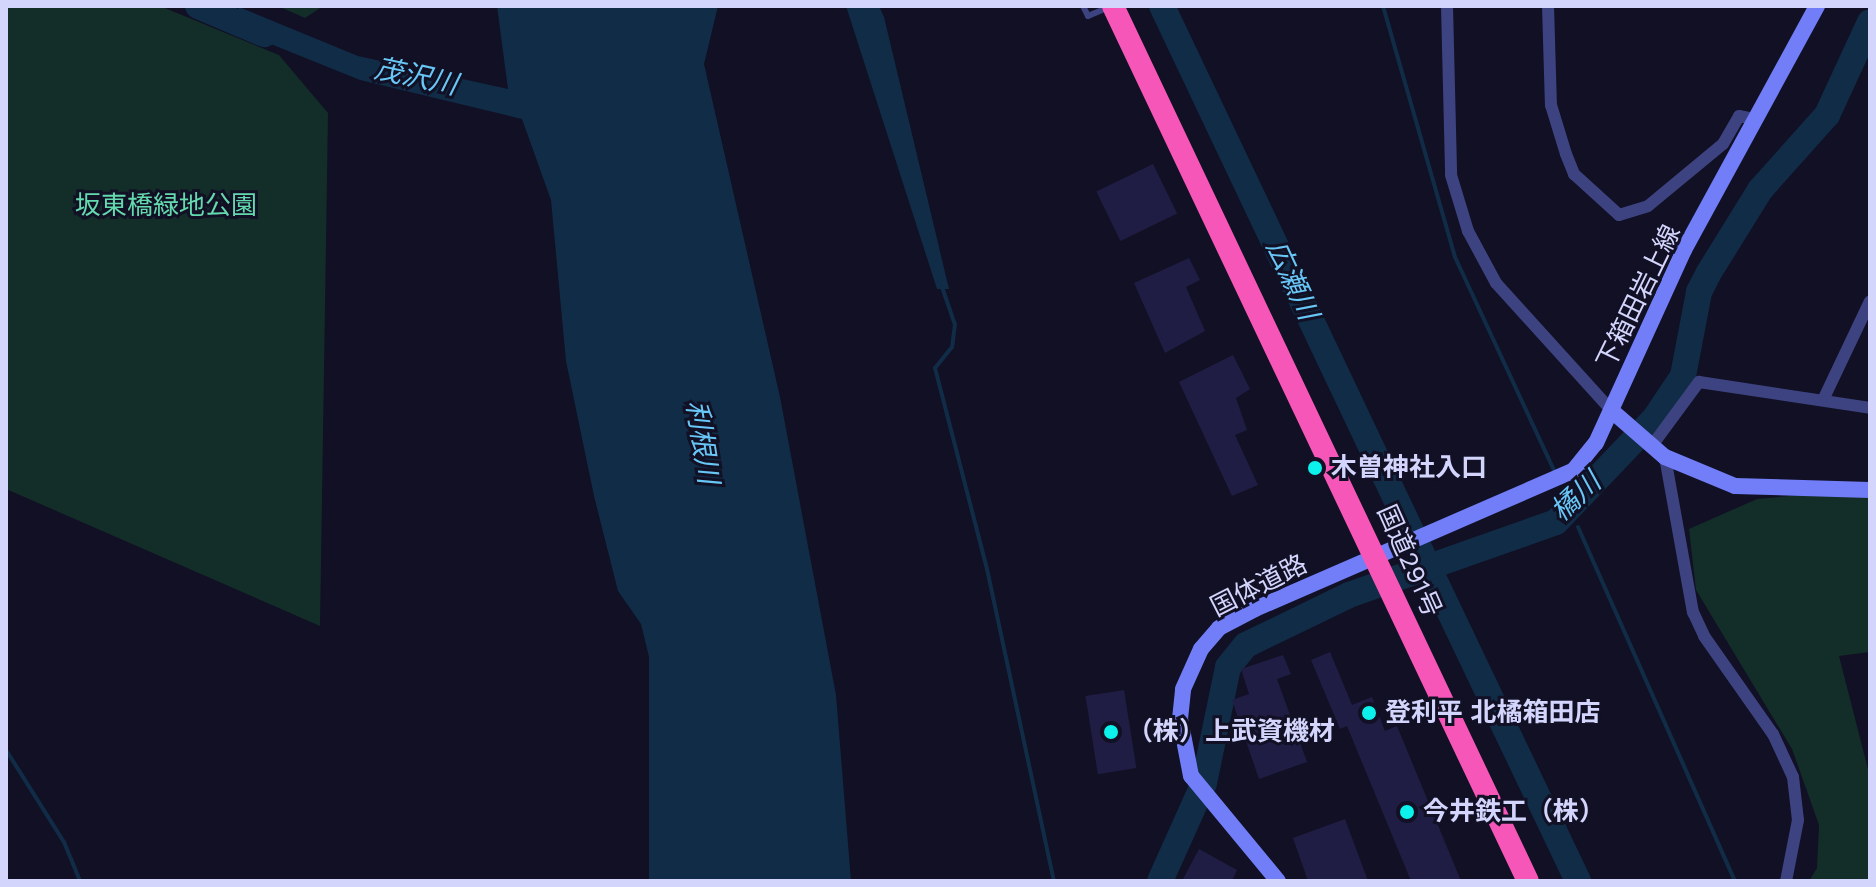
<!DOCTYPE html>
<meta charset="utf-8">
<style>
body{margin:0}
#map{position:relative;width:1876px;height:887px;overflow:hidden;background:#111024;font-family:"Work Sans","Noto Sans JP",sans-serif}
div>[style]{position:absolute}
[style*='--x']{left:calc(var(--x)*1px);top:calc(var(--y)*1px);width:calc(var(--w)*1px);rotate:calc(var(--a)*1deg)}
.green>*{inset:0;background:#132d29}
.water>*{inset:0;background:#112c47}
.stream>*{height:4px;margin:-2px;padding:0 2px;transform-origin:2px;border-radius:2px;background:#112c47}
.river>*{height:26px;margin:-13px;padding:0 13px;transform-origin:13px;border-radius:13px;background:#112c47}
.building>*{inset:0;background:#201d44;transform-origin:0 0}
.lane>*{height:6px;margin:-3px;padding:0 3px;transform-origin:3px;border-radius:3px;background:#3d4380}
.street>*{height:12px;margin:-6px;padding:0 6px;transform-origin:6px;border-radius:6px;background:#3d4380}
.secondary>*{height:16px;margin:-8px;padding:0 8px;transform-origin:8px;border-radius:8px;background:#717ef8}
.highway>*{height:22px;margin:-11px;padding:0 11px;transform-origin:11px;border-radius:11px;background:#f656b7}
.dots>*{width:22px;height:22px;translate:-50% -50%;box-sizing:border-box;border:4px solid #111024;border-radius:50%}
span{translate:-50% -50%;white-space:nowrap;text-align:center;line-height:1.15;-webkit-text-stroke:6px #111024;paint-order:stroke}
.park-label{font-size:26px;color:#64d9ad}
.street-label{font-size:26px;color:#d4d5fd}
.poi-label{font-size:26px;color:#d4d5fd;font-weight:700}
.left{translate:0 -50%;text-align:left}
.water-label{font-size:28px;color:#68c7f7;font-style:italic}
.frame{position:absolute;inset:0;border:8px solid #d4d5fd;pointer-events:none}
</style>
<div id="map">
<div class="green">
<div style="clip-path:polygon(6px 6px,160px 6px,279px 55px,328px 113px,320px 626px,6px 489px)"></div>
<div style="clip-path:polygon(278px 6px,323px 6px,305px 18px)"></div>
<div style="clip-path:polygon(1822px 493px,1870px 497px,1870px 652px,1839px 656px,1870px 777px,1870px 881px,1809px 881px,1817px 868px,1819px 825px,1792px 749px,1696px 590px,1689px 529px,1757px 499px)"></div>
</div>
<div class="water">
<div style="clip-path:polygon(497px 6px,718px 6px,704px 64px,780px 397px,836px 695px,851px 881px,649px 881px,649px 657px,641px 624px,618px 591px,594px 496px,566px 361px,551px 200px,522px 119px,360px 80px,231px 28px,239px 7px,358px 56px,508px 89px)"></div>
<div style="clip-path:polygon(846px 6px,879px 6px,884px 17px,949px 289px,937px 289px)"></div>
</div>
<div class="stream">
<div style="--x:1383;--y:6;--w:261;--a:74"></div>
<div style="--x:1455;--y:257;--w:240;--a:65.1"></div>
<div style="--x:942;--y:287;--w:39;--a:71"></div>
<div style="--x:955;--y:324;--w:23;--a:97"></div>
<div style="--x:952;--y:347;--w:27;--a:129"></div>
<div style="--x:935;--y:368;--w:208;--a:75.5"></div>
<div style="--x:987;--y:569;--w:319;--a:77.9"></div>
<div style="--x:1578;--y:527;--w:387;--a:66.1"></div>
<div style="--x:6;--y:750;--w:109;--a:57.8"></div>
<div style="--x:64;--y:842;--w:42;--a:67.7"></div>
</div>
<div class="river">
<div style="--x:198;--y:6;--w:72;--a:23"></div>
<div style="--x:1162;--y:6;--w:607;--a:64.62"></div>
<div style="--x:1434;--y:579;--w:335;--a:64.5"></div>
<div style="--x:1160;--y:881;--w:107;--a:-65.8"></div>
<div style="--x:1204;--y:783;--w:118;--a:-78.3"></div>
<div style="--x:1228;--y:667;--w:28;--a:-51"></div>
<div style="--x:1246;--y:645;--w:114;--a:-25.9"></div>
<div style="--x:1349;--y:595;--w:219;--a:-19.4"></div>
<div style="--x:1556;--y:522;--w:144;--a:-46.4"></div>
<div style="--x:1655;--y:418;--w:50;--a:-56.3"></div>
<div style="--x:1683;--y:376;--w:86;--a:-79.2"></div>
<div style="--x:1699;--y:292;--w:20;--a:-63"></div>
<div style="--x:1708;--y:274;--w:99;--a:-58.2"></div>
<div style="--x:1760;--y:190;--w:101;--a:-48.2"></div>
<div style="--x:1827;--y:115;--w:102;--a:-65.2"></div>
</div>
<div class="building">
<div style="left:1153px;top:164px;width:55px;height:63px;rotate:64deg"></div>
<div style="clip-path:polygon(1189px 258px,1200px 280px,1186px 287px,1205px 331px,1165px 353px,1134px 283px)"></div>
<div style="clip-path:polygon(1233px 355px,1250px 389px,1236px 398px,1247px 430px,1235px 435px,1258px 485px,1232px 496px,1179px 382px)"></div>
<div style="clip-path:polygon(1330px 652px,1352px 705px,1372px 697px,1385px 731px,1397px 726px,1461px 881px,1411px 881px,1347px 726px,1340px 729px,1311px 660px)"></div>
<div style="clip-path:polygon(1283px 655px,1291px 674px,1277px 679px,1307px 762px,1259px 779px,1232px 700px,1249px 694px,1241px 669px)"></div>
<div style="left:1124px;top:690px;width:79px;height:39px;rotate:81deg"></div>
<div style="clip-path:polygon(1345px 819px,1368px 881px,1308px 881px,1293px 838px)"></div>
<div style="clip-path:polygon(1199px 849px,1237px 870px,1232px 881px,1182px 881px)"></div>
</div>
<div class="lane">
<div style="--x:1083;--y:6;--w:11;--a:63"></div>
<div style="--x:1088;--y:16;--w:21;--a:-23"></div>
</div>
<div class="street">
<div style="--x:1447;--y:6;--w:169;--a:88.6"></div>
<div style="--x:1451;--y:175;--w:59;--a:73.1"></div>
<div style="--x:1468;--y:231;--w:59;--a:61.7"></div>
<div style="--x:1496;--y:283;--w:173;--a:47.8"></div>
<div style="--x:1548;--y:6;--w:99;--a:88.3"></div>
<div style="--x:1551;--y:105;--w:51;--a:73"></div>
<div style="--x:1566;--y:154;--w:22;--a:68"></div>
<div style="--x:1574;--y:174;--w:61;--a:42.3"></div>
<div style="--x:1619;--y:215;--w:30;--a:-17"></div>
<div style="--x:1648;--y:206;--w:97;--a:-39.6"></div>
<div style="--x:1723;--y:144;--w:32;--a:-60"></div>
<div style="--x:1739;--y:116;--w:15;--a:11"></div>
<div style="--x:1824;--y:398;--w:107;--a:-64.6"></div>
<div style="--x:1651;--y:447;--w:81;--a:-53.6"></div>
<div style="--x:1699;--y:382;--w:173;--a:8.6"></div>
<div style="--x:1665;--y:457;--w:158;--a:79.8"></div>
<div style="--x:1693;--y:612;--w:26;--a:65"></div>
<div style="--x:1704;--y:636;--w:120;--a:54.9"></div>
<div style="--x:1773;--y:734;--w:47;--a:65.1"></div>
<div style="--x:1793;--y:777;--w:43;--a:83.4"></div>
<div style="--x:1798;--y:820;--w:62;--a:101.1"></div>
</div>
<div class="secondary">
<div style="--x:1612;--y:411;--w:70;--a:41"></div>
<div style="--x:1665;--y:457;--w:76;--a:22.5"></div>
<div style="--x:1735;--y:486;--w:135;--a:1.7"></div>
<div style="--x:1278;--y:881;--w:136;--a:-129.6"></div>
<div style="--x:1191;--y:776;--w:58;--a:-100.9"></div>
<div style="--x:1180;--y:719;--w:30;--a:-84"></div>
<div style="--x:1183;--y:689;--w:44;--a:-65.8"></div>
<div style="--x:1201;--y:649;--w:28;--a:-49"></div>
<div style="--x:1219;--y:628;--w:41;--a:-27.8"></div>
<div style="--x:1255;--y:609;--w:347;--a:-23.5"></div>
<div style="--x:1573;--y:471;--w:36;--a:-51"></div>
<div style="--x:1596;--y:443;--w:212;--a:-65.5"></div>
<div style="--x:1684;--y:250;--w:278;--a:-61.4"></div>
</div>
<div class="highway">
<div style="--x:1113;--y:6;--w:968;--a:64.63"></div>
</div>
<div class="dots">
<div style="left:1315px;top:468px;background:#0cf1ec"></div>
<div style="left:1369px;top:713px;background:#0cf1ec"></div>
<div style="left:1111px;top:732px;background:#0cf1ec"></div>
<div style="left:1407px;top:812px;background:#0cf1ec"></div>
</div>
<div class="park-label">
<span style="left:166px;top:206px">坂東橋緑地公園</span>
</div>
<div class="street-label">
<span style="left:1639px;top:297px;rotate:-64deg">下箱田岩上線</span>
<span style="left:1409px;top:561px;rotate:66deg">国道291号</span>
<span style="left:1259px;top:586px;rotate:-27deg">国体道路</span>
</div>
<div class="poi-label">
<span class="left" style="left:1331px;top:468px">木曽神社入口</span>
<span class="left" style="left:1385px;top:713px">登利平 北橘箱田店</span>
<span class="left" style="left:1127px;top:732px">（株）上武資機材</span>
<span class="left" style="left:1423px;top:812px">今井鉄工（株）</span>
</div>
<div class="water-label">
<span style="left:416px;top:77px;rotate:12deg">茂沢川</span>
<span style="left:1292px;top:280px;rotate:65deg">広瀬川</span>
<span style="left:702px;top:442px;rotate:81deg">利根川</span>
<span style="left:1576px;top:497px;rotate:-43deg">橘川</span>
</div>
<div class="frame"></div>
</div>
